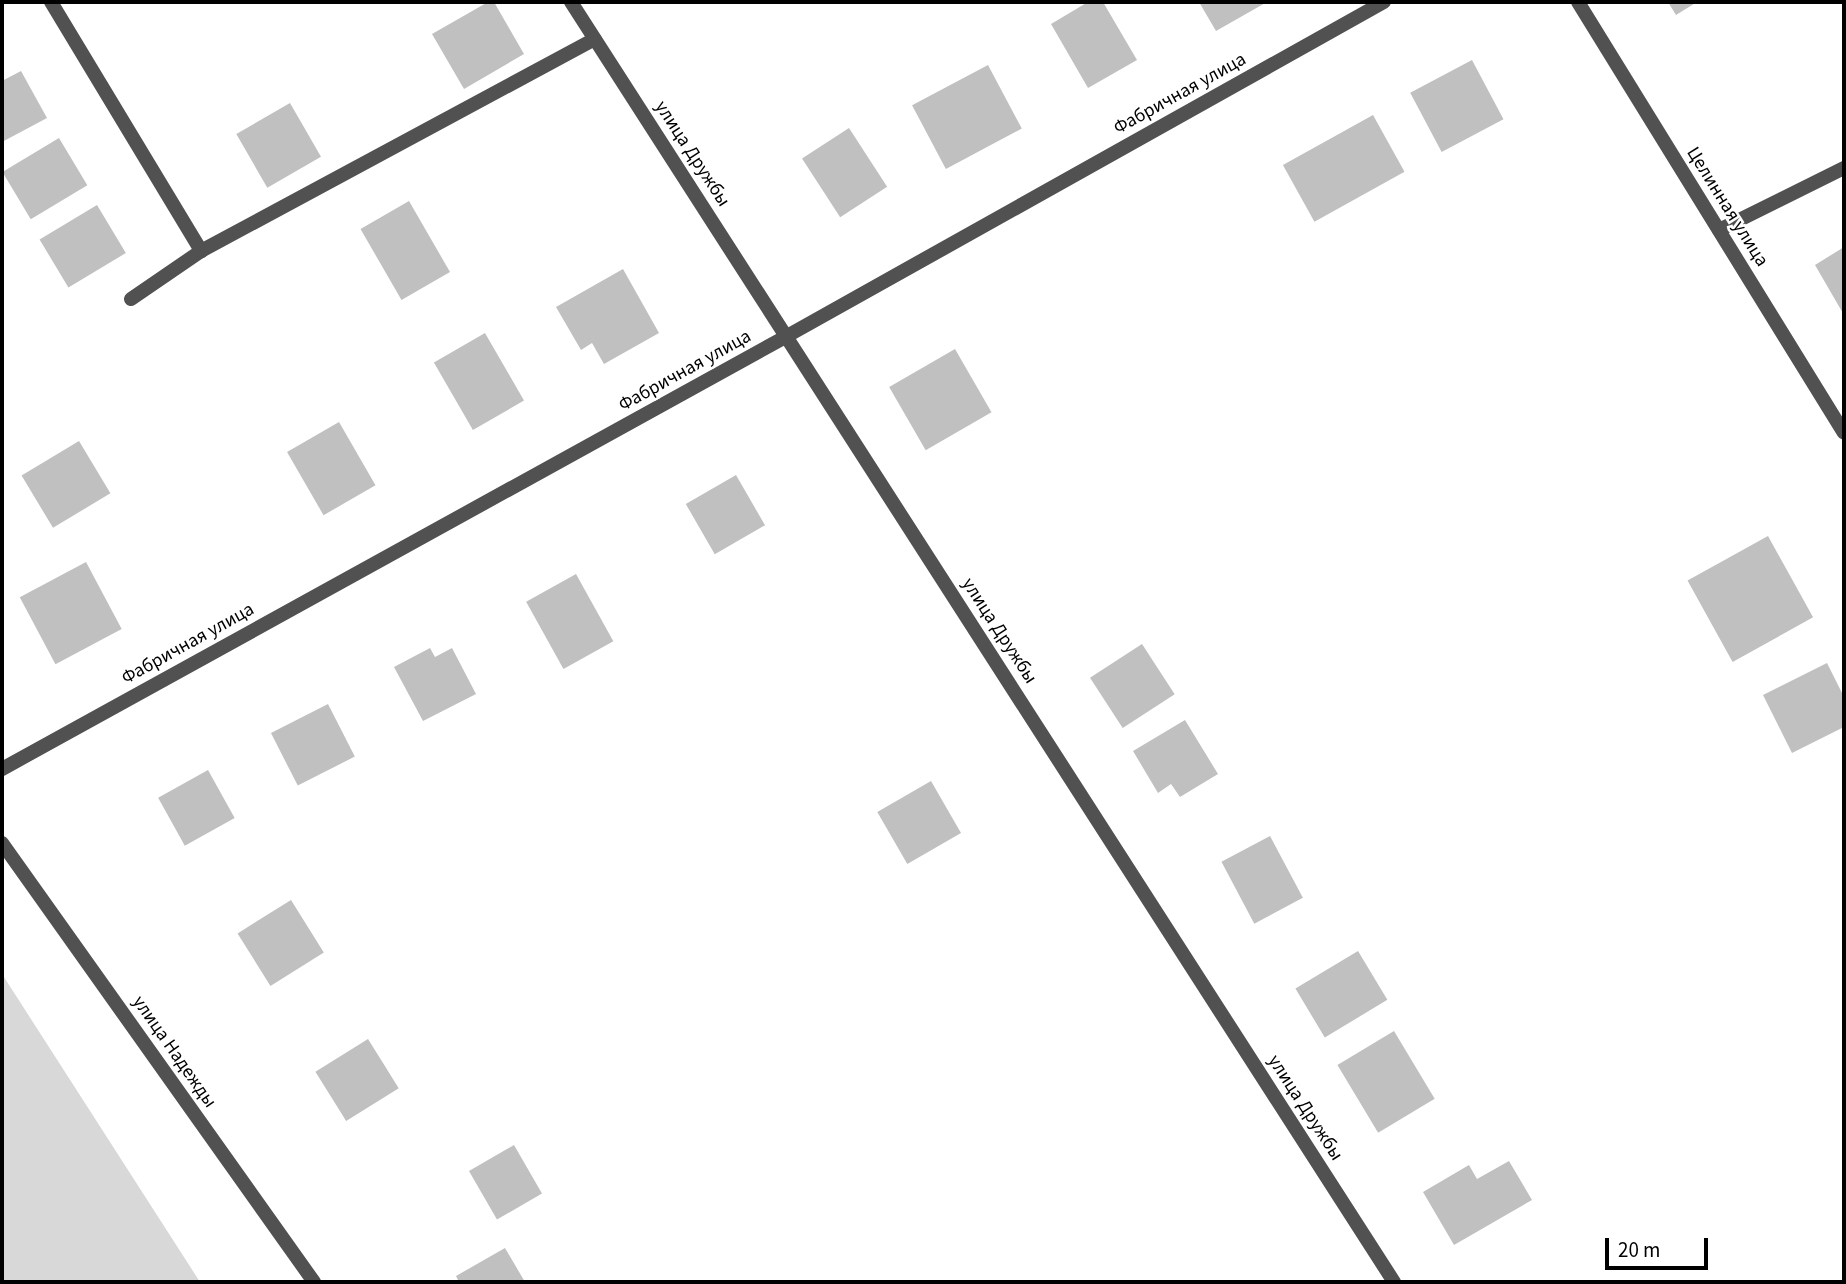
<!DOCTYPE html>
<meta charset="utf-8">
<style>
body{margin:0}
#map{position:relative;width:1846px;height:1284px;overflow:hidden;background:#fff;font-family:"Source Sans 3",sans-serif}
div>[style]{position:absolute}
[style*='--x']{left:calc(var(--x)*1px);top:calc(var(--y)*1px);width:calc(var(--w)*1px);rotate:calc(var(--a)*1deg)}
.green>*{inset:0;background:#d8d8d8}
.building>*{inset:0;background:#c0c0c0;transform-origin:0 0}
.minor>*{height:14px;margin:-7px;padding:0 7px;transform-origin:7px;border-radius:7px;background:#515151}
span{translate:-50% -50%;white-space:nowrap;text-align:center;line-height:1.15;-webkit-text-stroke:5px #fff;paint-order:stroke}
.street-label{font-size:19px;color:#000}
.frame{position:absolute;inset:0;border:4px solid #000;pointer-events:none}
.scale{position:absolute;left:1605px;top:1238px;width:103px;height:32px;box-sizing:border-box;border:4px solid #000;border-top:0;padding-left:9px;font-size:21px;line-height:24px;white-space:nowrap;color:#000;-webkit-text-stroke:5px #fff;paint-order:stroke}
</style>
<div id="map">
<div class="green">
<div style="clip-path:polygon(2px 974px,200px 1282px,2px 1282px)"></div>
</div>
<div class="building">
<div style="clip-path:polygon(488px 2px,494px 2px,524px 54px,464px 89px,432px 34px)"></div>
<div style="clip-path:polygon(1088px 2px,1103px 2px,1137px 60px,1088px 88px,1051px 24px)"></div>
<div style="clip-path:polygon(1199px 2px,1267px 2px,1216px 31px)"></div>
<div style="clip-path:polygon(1668px 2px,1697px 2px,1676px 15px)"></div>
<div style="left:1472px;top:60px;width:67px;height:70px;rotate:62deg"></div>
<div style="left:988px;top:65px;width:72px;height:86px;rotate:62deg"></div>
<div style="clip-path:polygon(21px 71px,47px 118px,2px 142px,2px 81px)"></div>
<div style="left:290px;top:103px;width:62px;height:62px;rotate:60deg"></div>
<div style="left:1373px;top:115px;width:65px;height:103px;rotate:61deg"></div>
<div style="left:849px;top:128px;width:70px;height:56px;rotate:57deg"></div>
<div style="left:59px;top:138px;width:55px;height:66px;rotate:59deg"></div>
<div style="left:409px;top:201px;width:82px;height:56px;rotate:60deg"></div>
<div style="left:97px;top:205px;width:56px;height:67px;rotate:59deg"></div>
<div style="clip-path:polygon(1844px 247px,1844px 315px,1815px 265px)"></div>
<div style="clip-path:polygon(623px 269px,659px 333px,604px 364px,592px 343px,581px 350px,556px 307px)"></div>
<div style="left:485px;top:333px;width:78px;height:59px;rotate:60deg"></div>
<div style="left:955px;top:349px;width:73px;height:76px;rotate:60deg"></div>
<div style="left:339px;top:422px;width:73px;height:60px;rotate:60deg"></div>
<div style="left:79px;top:441px;width:61px;height:67px;rotate:59deg"></div>
<div style="left:736px;top:475px;width:58px;height:58px;rotate:60deg"></div>
<div style="left:1768px;top:536px;width:93px;height:92px;rotate:61deg"></div>
<div style="left:86px;top:562px;width:76px;height:75px;rotate:62deg"></div>
<div style="left:576px;top:574px;width:77px;height:57px;rotate:61deg"></div>
<div style="left:1142px;top:644px;width:60px;height:62px;rotate:57deg"></div>
<div style="clip-path:polygon(430px 648px,435px 657px,452px 648px,476px 694px,423px 721px,394px 667px)"></div>
<div style="clip-path:polygon(1827px 663px,1844px 697px,1844px 727px,1792px 753px,1763px 695px)"></div>
<div style="left:328px;top:704px;width:59px;height:64px;rotate:63deg"></div>
<div style="clip-path:polygon(1185px 720px,1218px 774px,1180px 797px,1171px 784px,1158px 793px,1133px 751px)"></div>
<div style="left:208px;top:770px;width:55px;height:57px;rotate:61deg"></div>
<div style="left:931px;top:781px;width:60px;height:62px;rotate:60deg"></div>
<div style="left:1270px;top:836px;width:70px;height:55px;rotate:62deg"></div>
<div style="left:291px;top:900px;width:62px;height:63px;rotate:58deg"></div>
<div style="left:1358px;top:951px;width:57px;height:73px;rotate:59deg"></div>
<div style="left:1394px;top:1031px;width:79px;height:66px;rotate:59deg"></div>
<div style="left:368px;top:1039px;width:58px;height:62px;rotate:58deg"></div>
<div style="left:514px;top:1145px;width:56px;height:52px;rotate:60deg"></div>
<div style="clip-path:polygon(1509px 1161px,1532px 1200px,1454px 1245px,1423px 1192px,1469px 1165px,1477px 1179px)"></div>
<div style="clip-path:polygon(505px 1248px,525px 1282px,459px 1282px,456px 1276px)"></div>
</div>
<div class="minor">
<div style="--x:51;--y:2;--w:291;--a:58.9"></div>
<div style="--x:571;--y:2;--w:1522;--a:57.26"></div>
<div style="--x:1578;--y:2;--w:506;--a:58.32"></div>
<div style="--x:1719;--y:230;--w:140;--a:-26.4"></div>
<div style="--x:131;--y:299;--w:85;--a:-34.4"></div>
<div style="--x:201;--y:251;--w:447;--a:-28.3"></div>
<div style="--x:2;--y:769;--w:897;--a:-28.88"></div>
<div style="--x:787;--y:336;--w:684;--a:-29.23"></div>
<div style="--x:2;--y:843;--w:539;--a:54.6"></div>
</div>
<div class="street-label">
<span style="left:1180px;top:94px;rotate:-29deg">Фабричная улица</span>
<span style="left:692px;top:154px;rotate:57deg">улица Дружбы</span>
<span style="left:1727px;top:207px;rotate:58deg">Целинная улица</span>
<span style="left:685px;top:371px;rotate:-29deg">Фабричная улица</span>
<span style="left:999px;top:631px;rotate:57deg">улица Дружбы</span>
<span style="left:188px;top:644px;rotate:-29deg">Фабричная улица</span>
<span style="left:174px;top:1052px;rotate:55deg">улица Надежды</span>
<span style="left:1305px;top:1108px;rotate:57deg">улица Дружбы</span>
</div>
<div class="frame"></div>
<div class="scale">20 m</div>
</div>
